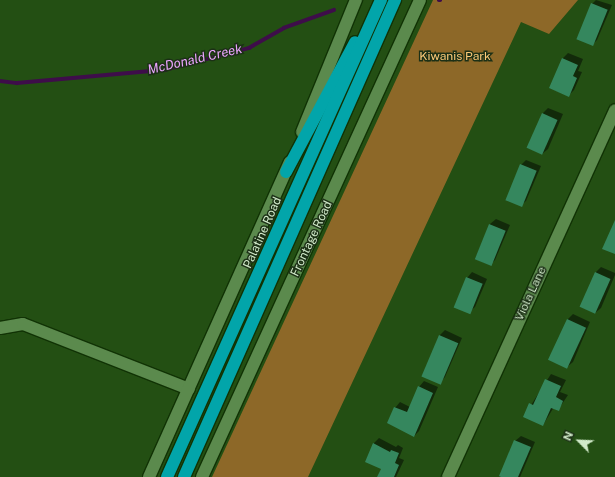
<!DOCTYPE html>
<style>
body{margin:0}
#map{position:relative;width:615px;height:477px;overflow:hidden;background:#234f13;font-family:"Public Sans",sans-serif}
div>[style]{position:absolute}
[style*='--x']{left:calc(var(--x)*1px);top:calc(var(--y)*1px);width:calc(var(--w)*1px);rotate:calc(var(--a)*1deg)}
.green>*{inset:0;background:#8d6828}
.shadow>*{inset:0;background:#0007}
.stream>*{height:3.5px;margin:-1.75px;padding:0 1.75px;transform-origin:1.75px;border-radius:1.75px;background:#3e0d4a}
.building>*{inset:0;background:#35875e;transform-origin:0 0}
.roads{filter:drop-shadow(1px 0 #113305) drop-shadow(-1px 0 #113305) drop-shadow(0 1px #113305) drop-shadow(0 -1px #113305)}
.minor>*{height:12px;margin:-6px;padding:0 6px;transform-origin:6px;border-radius:6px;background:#5b8a4d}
.highway>*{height:12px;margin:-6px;padding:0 6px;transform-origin:6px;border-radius:6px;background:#02a5aa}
span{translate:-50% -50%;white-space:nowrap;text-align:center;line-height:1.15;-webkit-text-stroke:3px #1c3016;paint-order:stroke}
.park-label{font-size:12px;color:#fcca79}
.street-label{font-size:12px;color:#d1eaca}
.water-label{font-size:13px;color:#eaa4fd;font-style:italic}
.north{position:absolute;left:559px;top:421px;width:40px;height:40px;-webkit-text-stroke:3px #1c3016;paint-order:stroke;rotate:294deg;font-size:11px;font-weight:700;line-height:16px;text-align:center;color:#d1eaca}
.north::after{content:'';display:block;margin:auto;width:14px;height:18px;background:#d1eaca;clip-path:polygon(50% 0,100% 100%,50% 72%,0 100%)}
</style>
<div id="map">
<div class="green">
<div style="clip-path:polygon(433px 0,578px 0,549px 34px,521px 22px,308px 477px,212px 477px)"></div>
</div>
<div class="shadow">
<div style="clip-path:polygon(596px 0,612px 5px,597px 40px,592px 45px,592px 4px)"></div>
<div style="clip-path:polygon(568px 53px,583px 59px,578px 71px,582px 72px,574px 90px,568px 96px,550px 88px,563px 58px)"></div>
<div style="clip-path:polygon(548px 108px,563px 114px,548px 149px,542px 154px,528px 148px,543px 113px)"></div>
<div style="clip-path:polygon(526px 160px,541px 166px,526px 201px,520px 206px,521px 165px)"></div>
<div style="clip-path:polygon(496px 219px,510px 225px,495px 260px,490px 265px,475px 259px,490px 224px)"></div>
<div style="clip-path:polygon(601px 267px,615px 273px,615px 275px,601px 308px,595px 313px,581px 307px,596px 272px)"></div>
<div style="clip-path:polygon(472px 272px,487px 279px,475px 307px,469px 312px,467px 278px)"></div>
<div style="clip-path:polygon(573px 314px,590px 322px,573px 362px,567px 367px,567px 320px)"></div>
<div style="clip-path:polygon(445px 330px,462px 338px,445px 377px,440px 383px,440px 335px)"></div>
<div style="clip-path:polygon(551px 374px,566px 380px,560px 392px,568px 395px,558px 410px,554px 407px,543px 425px,524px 416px)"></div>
<div style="clip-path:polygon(424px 381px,438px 387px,419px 431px,414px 436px,395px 408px,400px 402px,410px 407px,419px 387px)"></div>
<div style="clip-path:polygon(521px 436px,535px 442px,520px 477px,503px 477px,515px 441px)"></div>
<div style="clip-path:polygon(379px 438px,396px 447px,398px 445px,403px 448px,399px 458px,404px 460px,396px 477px,378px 477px,382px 468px,366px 461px,374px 443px)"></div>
</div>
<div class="stream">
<div style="--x:439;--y:0;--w:1;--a:0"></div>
<div style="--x:0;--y:81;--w:17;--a:7"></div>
<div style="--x:17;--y:83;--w:148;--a:-5.1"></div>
<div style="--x:164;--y:70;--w:88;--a:-14.5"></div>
<div style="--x:249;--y:48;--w:40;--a:-29.7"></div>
<div style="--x:284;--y:28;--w:53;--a:-19.8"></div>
</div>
<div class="building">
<div style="left:591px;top:3px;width:18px;height:39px;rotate:22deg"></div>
<div style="clip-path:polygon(562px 58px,578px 65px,573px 76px,577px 78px,569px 97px,549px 88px)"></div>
<div style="left:542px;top:113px;width:17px;height:38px;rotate:24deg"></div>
<div style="left:520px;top:164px;width:18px;height:39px;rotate:22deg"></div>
<div style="clip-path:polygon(615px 220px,615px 254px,602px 249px)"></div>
<div style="left:489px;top:224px;width:18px;height:38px;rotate:22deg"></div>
<div style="left:595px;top:272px;width:17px;height:38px;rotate:24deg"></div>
<div style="left:466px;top:277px;width:18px;height:33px;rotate:22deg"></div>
<div style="left:567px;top:319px;width:21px;height:45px;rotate:25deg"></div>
<div style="left:439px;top:335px;width:21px;height:45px;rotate:23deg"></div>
<div style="clip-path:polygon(545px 379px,561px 386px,556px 397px,563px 401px,559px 411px,551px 408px,543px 426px,523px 417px,529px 403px,533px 405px)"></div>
<div style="clip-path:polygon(418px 386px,433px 393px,414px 437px,387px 423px,394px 407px,407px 412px)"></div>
<div style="clip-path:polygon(514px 440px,531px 447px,518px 477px,501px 477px,499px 476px)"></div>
<div style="clip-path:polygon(373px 443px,390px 452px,391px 450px,399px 453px,395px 463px,399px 465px,394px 477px,377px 477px,381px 469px,365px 462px)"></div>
</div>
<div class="roads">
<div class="minor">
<div style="--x:302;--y:132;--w:143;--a:-67.8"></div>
<div style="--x:0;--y:328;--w:23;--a:-10"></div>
<div style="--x:23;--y:324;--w:178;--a:21.4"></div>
<div style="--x:149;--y:477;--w:345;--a:-65.9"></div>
<div style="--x:202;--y:477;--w:524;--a:-65.44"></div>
<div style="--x:448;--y:477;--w:403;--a:-65.5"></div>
</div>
<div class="highway">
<div style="--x:286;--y:172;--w:147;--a:-62"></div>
<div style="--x:167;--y:477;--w:523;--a:-65.84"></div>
<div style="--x:184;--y:477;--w:522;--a:-66.14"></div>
</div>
</div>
<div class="park-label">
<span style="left:455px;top:57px">Kiwanis Park</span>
</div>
<div class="street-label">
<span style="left:263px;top:233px;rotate:-66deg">Palatine Road</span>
<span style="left:312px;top:239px;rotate:-65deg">Frontage Road</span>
<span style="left:531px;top:294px;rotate:-65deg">Viola Lane</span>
</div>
<div class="water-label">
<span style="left:195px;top:60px;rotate:-13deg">McDonald Creek</span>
</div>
<div class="north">N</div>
</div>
